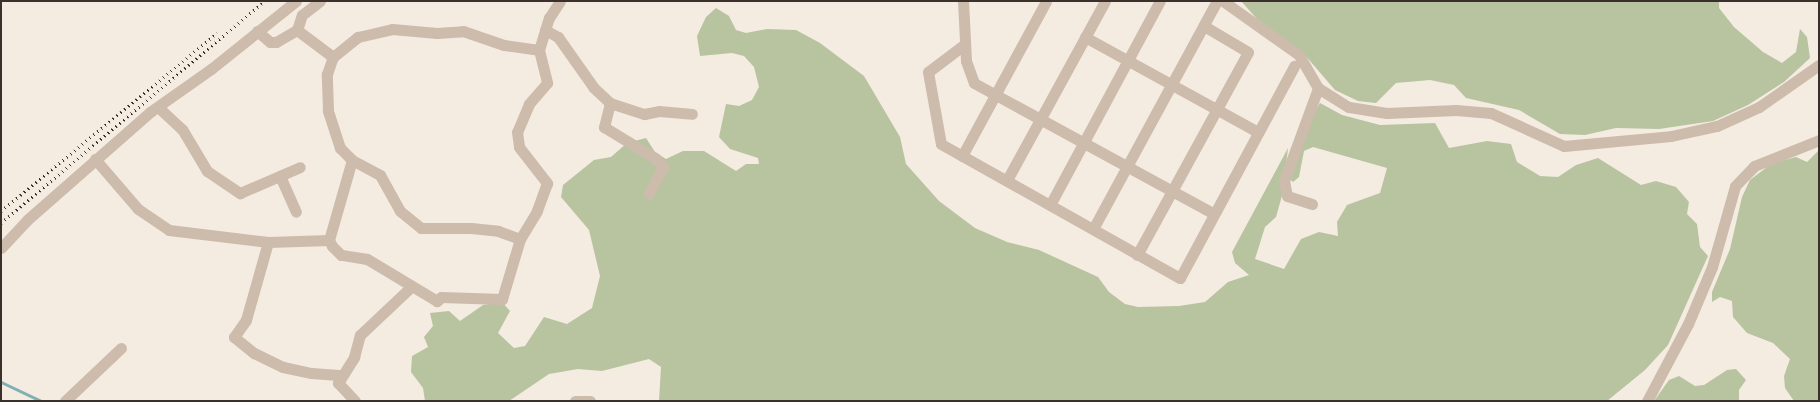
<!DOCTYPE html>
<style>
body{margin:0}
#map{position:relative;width:1820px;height:402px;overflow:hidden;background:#f4ebe1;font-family:"Nunito Sans",sans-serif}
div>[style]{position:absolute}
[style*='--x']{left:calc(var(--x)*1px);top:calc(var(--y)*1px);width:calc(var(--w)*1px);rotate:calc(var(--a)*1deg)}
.green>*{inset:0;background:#b8c4a0}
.stream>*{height:3px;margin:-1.5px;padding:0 1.5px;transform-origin:1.5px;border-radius:1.5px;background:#7fb0b2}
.minor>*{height:11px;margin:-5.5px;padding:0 5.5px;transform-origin:5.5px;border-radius:5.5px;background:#cdbbac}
.rail>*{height:3px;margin-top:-1.5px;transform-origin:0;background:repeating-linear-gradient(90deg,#3b302b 0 1px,transparent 0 5px)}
span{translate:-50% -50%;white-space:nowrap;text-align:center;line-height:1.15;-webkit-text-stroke:5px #fbf5ee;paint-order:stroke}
.frame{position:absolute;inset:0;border:2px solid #3b302b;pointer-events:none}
</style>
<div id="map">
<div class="green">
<div style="clip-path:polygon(1241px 1px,1719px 1px,1719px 8px,1734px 27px,1763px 52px,1782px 63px,1796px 52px,1800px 29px,1807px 37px,1810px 58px,1784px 82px,1748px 105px,1713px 121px,1659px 129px,1616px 128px,1585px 135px,1560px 134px,1519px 110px,1466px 98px,1454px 85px,1430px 80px,1396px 83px,1376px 103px,1358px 101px,1335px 90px,1304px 54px,1257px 19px)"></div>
<div style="clip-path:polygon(716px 8px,729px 16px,736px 30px,746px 33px,767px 29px,796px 30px,820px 43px,864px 76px,900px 137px,906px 164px,939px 201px,975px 228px,1007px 242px,1039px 250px,1098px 277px,1109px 292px,1125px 304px,1138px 307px,1179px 306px,1205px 302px,1228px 282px,1249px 275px,1235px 263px,1232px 252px,1288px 148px,1283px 192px,1276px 217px,1265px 227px,1255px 259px,1284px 269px,1301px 239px,1319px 232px,1338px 236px,1337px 222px,1347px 205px,1380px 193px,1387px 168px,1313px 147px,1304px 151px,1299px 177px,1293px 182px,1287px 176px,1307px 126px,1320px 103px,1342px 115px,1380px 125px,1435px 123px,1449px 148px,1487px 141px,1511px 144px,1517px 162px,1540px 176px,1558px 177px,1576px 165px,1598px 158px,1641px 185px,1656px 181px,1676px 187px,1689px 202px,1687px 214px,1697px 224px,1700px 247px,1708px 256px,1668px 345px,1645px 370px,1607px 401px,659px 401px,661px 367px,649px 359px,602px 371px,578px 369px,549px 374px,509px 401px,425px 401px,423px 388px,411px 372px,412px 356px,428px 347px,424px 337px,433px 326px,430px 313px,449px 311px,460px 321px,483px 305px,502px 302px,510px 311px,498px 333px,514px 348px,525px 346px,544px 317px,567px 324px,592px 308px,600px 276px,589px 230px,561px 197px,563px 185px,594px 160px,611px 157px,627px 143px,646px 138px,655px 152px,666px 159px,683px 151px,704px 151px,736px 171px,746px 164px,759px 164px,758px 158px,730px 149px,719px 137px,726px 104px,739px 106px,752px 100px,759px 87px,754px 67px,744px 56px,732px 53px,700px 56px,697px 36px,706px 17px)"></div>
<div style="clip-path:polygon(1819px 150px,1819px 401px,1794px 401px,1785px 388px,1784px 376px,1790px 359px,1773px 343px,1747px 333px,1733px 317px,1732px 301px,1720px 297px,1712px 302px,1712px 292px,1730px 249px,1742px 197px,1750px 180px,1771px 164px,1796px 157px,1807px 162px)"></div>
<div style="clip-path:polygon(1736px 369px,1746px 380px,1739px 390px,1739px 401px,1654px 401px,1669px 380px,1679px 376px,1695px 386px,1704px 385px,1727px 370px)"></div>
</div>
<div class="stream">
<div style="--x:1;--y:382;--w:44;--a:25.4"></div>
</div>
<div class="minor">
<div style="--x:963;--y:1;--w:60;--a:87.1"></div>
<div style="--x:966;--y:61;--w:23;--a:70"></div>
<div style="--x:974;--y:83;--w:273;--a:28.6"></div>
<div style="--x:1223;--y:1;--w:93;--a:35.4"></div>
<div style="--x:1299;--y:55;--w:38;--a:60"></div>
<div style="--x:1318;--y:88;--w:36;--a:32"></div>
<div style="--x:1349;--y:107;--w:38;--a:9"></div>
<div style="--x:1387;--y:113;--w:69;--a:-2.5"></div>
<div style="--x:1456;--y:110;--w:35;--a:5"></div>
<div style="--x:1491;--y:113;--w:80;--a:24.3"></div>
<div style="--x:1564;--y:146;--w:107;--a:-5.3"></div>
<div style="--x:1671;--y:136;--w:47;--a:-12.3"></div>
<div style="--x:1717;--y:126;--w:46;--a:-24.3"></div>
<div style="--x:1759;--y:107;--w:73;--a:-35"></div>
<div style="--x:297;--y:30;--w:16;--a:-72"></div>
<div style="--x:302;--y:15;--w:23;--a:-38"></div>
<div style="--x:545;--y:30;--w:15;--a:28"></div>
<div style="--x:558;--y:37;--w:62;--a:54.8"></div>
<div style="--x:594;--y:88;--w:22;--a:43"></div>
<div style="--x:610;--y:103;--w:36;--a:18"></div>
<div style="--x:644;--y:114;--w:15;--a:-11"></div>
<div style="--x:659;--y:111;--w:33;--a:5"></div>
<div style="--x:257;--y:31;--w:17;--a:40"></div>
<div style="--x:270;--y:42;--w:6;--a:0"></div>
<div style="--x:276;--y:42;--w:24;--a:-30"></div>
<div style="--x:297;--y:30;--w:45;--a:36.9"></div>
<div style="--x:1085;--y:37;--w:197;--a:28.8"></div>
<div style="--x:965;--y:44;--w:46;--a:142.9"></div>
<div style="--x:928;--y:72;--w:73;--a:79.8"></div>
<div style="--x:941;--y:144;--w:274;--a:29.3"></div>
<div style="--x:1180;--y:278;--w:241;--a:-61.7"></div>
<div style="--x:539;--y:50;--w:34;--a:76"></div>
<div style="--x:547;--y:83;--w:28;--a:131"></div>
<div style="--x:529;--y:104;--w:30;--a:113"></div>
<div style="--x:517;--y:132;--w:15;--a:82"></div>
<div style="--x:519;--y:147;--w:46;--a:52.1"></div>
<div style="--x:547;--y:183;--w:30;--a:110"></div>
<div style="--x:537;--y:211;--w:33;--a:121"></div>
<div style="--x:520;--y:239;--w:63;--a:106.7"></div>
<div style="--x:502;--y:299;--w:61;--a:-178.1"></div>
<div style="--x:441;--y:297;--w:6;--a:135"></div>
<div style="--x:437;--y:301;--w:82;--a:-149"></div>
<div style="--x:367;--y:259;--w:26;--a:-171"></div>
<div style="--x:341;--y:255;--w:13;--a:-135"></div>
<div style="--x:332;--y:246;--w:7;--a:-117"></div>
<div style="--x:329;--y:240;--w:83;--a:-74"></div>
<div style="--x:352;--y:160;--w:17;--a:-135"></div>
<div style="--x:340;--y:148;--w:40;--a:-108"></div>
<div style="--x:328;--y:110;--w:36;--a:-92"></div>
<div style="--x:327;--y:74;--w:18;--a:-71"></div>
<div style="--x:333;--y:57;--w:32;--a:-39"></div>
<div style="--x:358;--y:37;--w:35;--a:-13"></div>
<div style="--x:392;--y:29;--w:45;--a:5.1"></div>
<div style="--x:437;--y:33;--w:26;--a:-4"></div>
<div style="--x:463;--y:31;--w:43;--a:18.9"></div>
<div style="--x:504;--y:45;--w:35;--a:8"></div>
<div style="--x:539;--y:50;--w:34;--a:-73"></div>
<div style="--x:549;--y:18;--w:20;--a:-57"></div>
<div style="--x:610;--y:103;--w:25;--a:104"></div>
<div style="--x:604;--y:127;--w:60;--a:31.3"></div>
<div style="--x:655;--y:158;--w:12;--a:48"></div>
<div style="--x:663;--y:167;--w:30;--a:118"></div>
<div style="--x:158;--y:107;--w:33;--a:43"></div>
<div style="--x:182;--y:129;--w:49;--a:59.2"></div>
<div style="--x:207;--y:171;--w:40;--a:34"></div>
<div style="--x:240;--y:193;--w:65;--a:-23.4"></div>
<div style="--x:962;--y:156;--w:176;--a:-61.5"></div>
<div style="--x:95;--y:159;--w:66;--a:49.3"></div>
<div style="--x:138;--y:209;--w:37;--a:34"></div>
<div style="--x:169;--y:230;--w:100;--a:6.9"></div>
<div style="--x:268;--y:242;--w:61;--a:-1.9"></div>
<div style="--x:352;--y:160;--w:32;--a:28"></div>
<div style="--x:380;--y:175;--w:41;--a:60.9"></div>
<div style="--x:400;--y:211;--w:27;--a:39"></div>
<div style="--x:421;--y:228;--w:50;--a:0"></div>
<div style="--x:471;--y:228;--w:27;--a:6"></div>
<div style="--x:498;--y:231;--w:23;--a:20"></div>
<div style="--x:280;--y:176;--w:39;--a:66"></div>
<div style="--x:1007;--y:180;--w:204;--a:-61.3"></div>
<div style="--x:1312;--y:204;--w:26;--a:-162"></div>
<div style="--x:1287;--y:196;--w:15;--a:-101"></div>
<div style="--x:1284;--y:181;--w:99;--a:-69.9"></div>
<div style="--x:1050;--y:205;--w:232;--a:-61.7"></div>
<div style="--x:1093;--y:229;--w:260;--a:-61.5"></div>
<div style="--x:268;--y:242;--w:81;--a:105.8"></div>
<div style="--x:246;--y:320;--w:21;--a:125"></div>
<div style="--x:234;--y:337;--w:26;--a:39"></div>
<div style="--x:254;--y:353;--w:32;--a:26"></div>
<div style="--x:283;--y:367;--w:29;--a:12"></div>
<div style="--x:311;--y:373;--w:31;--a:4"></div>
<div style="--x:1;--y:248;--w:38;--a:-47"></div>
<div style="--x:27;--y:220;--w:164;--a:-41.3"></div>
<div style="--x:150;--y:112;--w:75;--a:-35.2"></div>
<div style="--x:211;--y:69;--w:109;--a:-38.7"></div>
<div style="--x:1137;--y:255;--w:231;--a:-61.3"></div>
<div style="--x:1248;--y:52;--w:51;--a:-149.4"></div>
<div style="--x:65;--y:401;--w:77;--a:-43.4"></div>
<div style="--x:355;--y:401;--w:25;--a:-133"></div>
<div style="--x:338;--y:383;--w:31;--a:-58"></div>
<div style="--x:354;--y:357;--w:23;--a:-75"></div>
<div style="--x:360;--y:335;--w:71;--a:-43.3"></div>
<div style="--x:575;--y:401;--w:15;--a:0"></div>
<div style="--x:1647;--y:401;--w:87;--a:-62"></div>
<div style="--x:1688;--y:324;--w:62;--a:-67.2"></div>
<div style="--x:1712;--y:267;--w:84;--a:-74.1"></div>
<div style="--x:1735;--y:186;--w:28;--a:-46"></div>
<div style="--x:1754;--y:166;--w:70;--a:-21.8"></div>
</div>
<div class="rail">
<div style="--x:1;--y:211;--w:280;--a:-39.5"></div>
<div style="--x:1;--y:223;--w:345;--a:-40.1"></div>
</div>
<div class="frame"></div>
</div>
